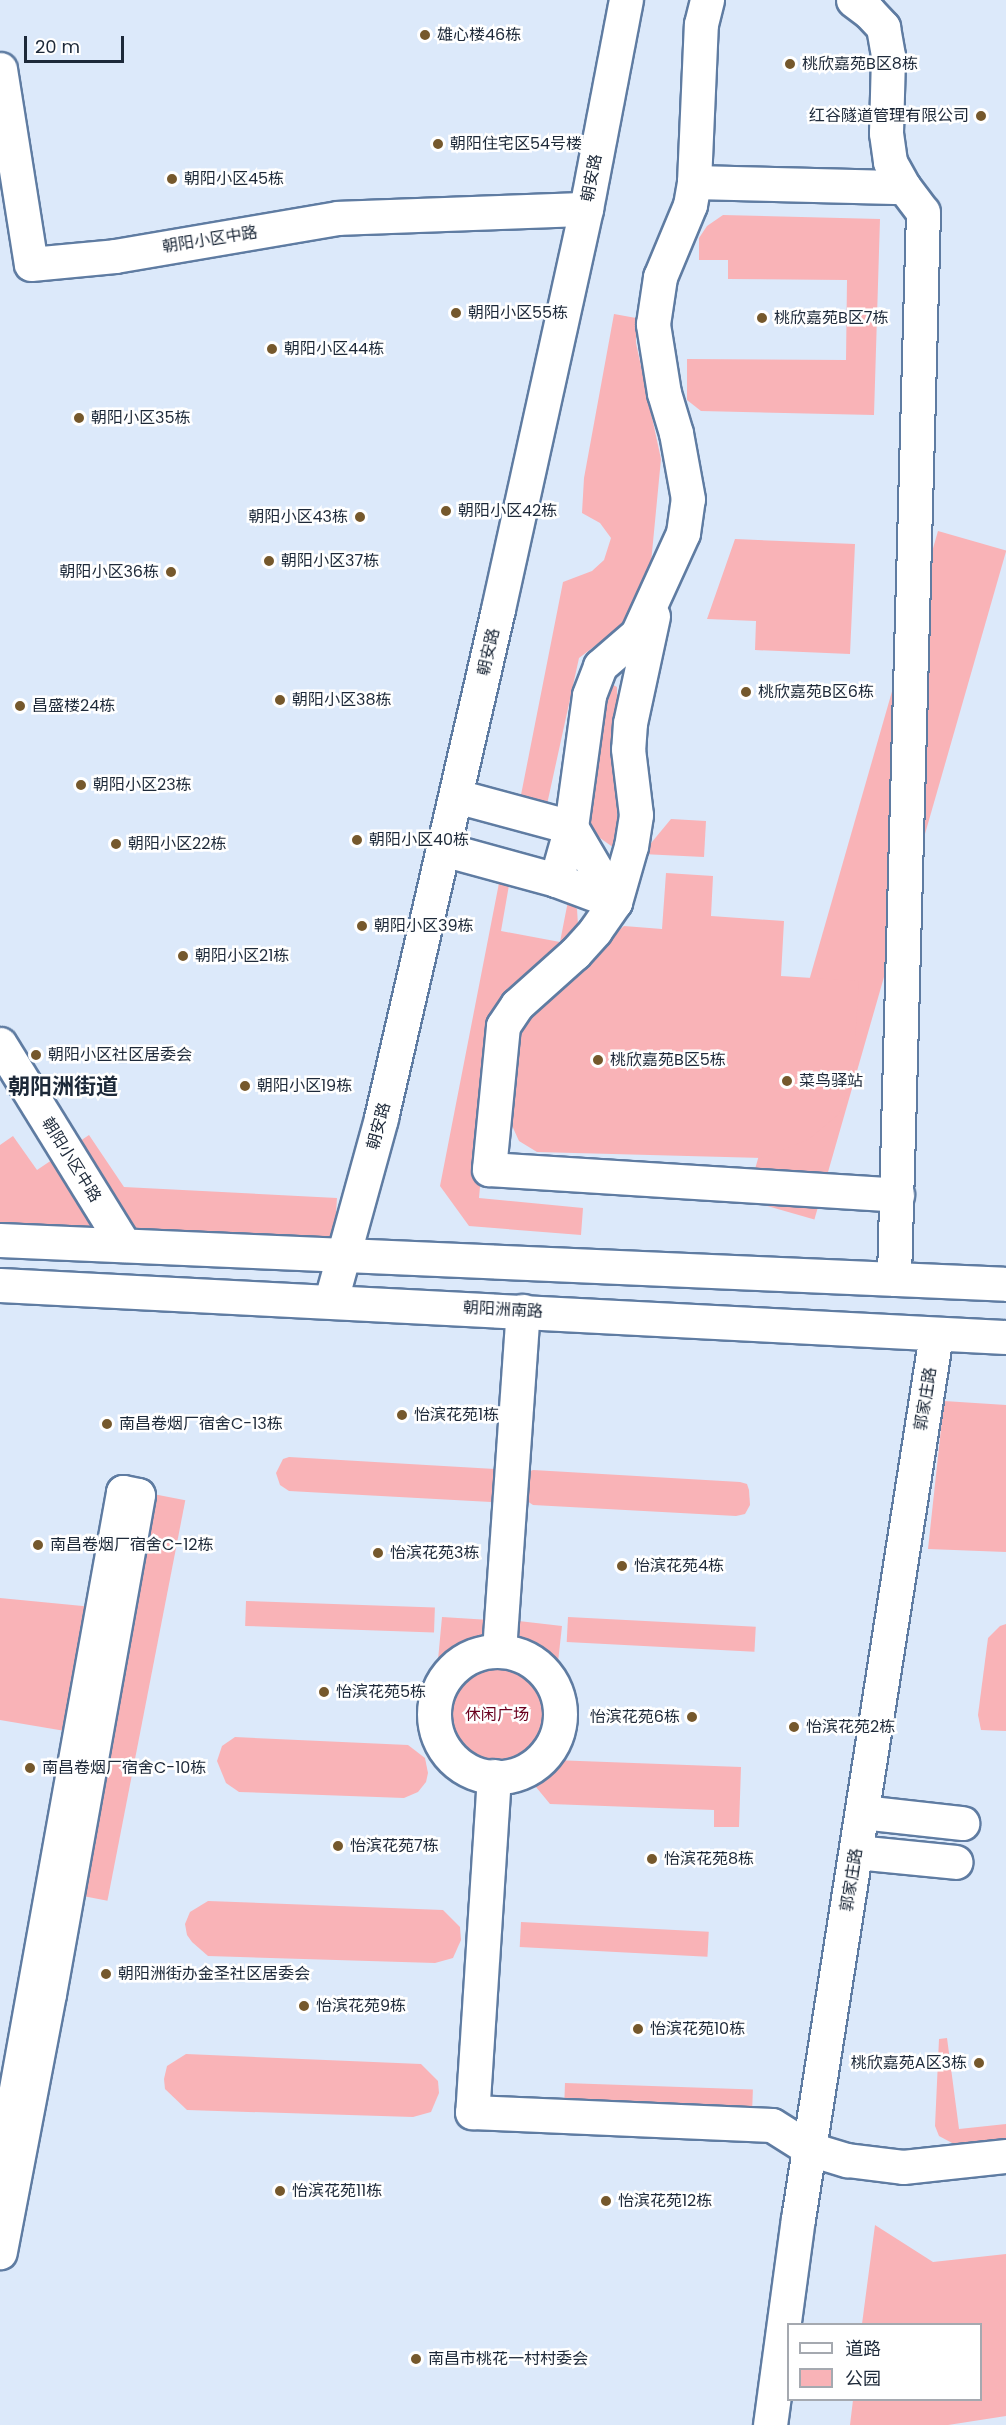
<!DOCTYPE html>
<meta charset="utf-8">
<style>
body{margin:0}
#map{position:relative;width:1006px;height:2425px;overflow:hidden;background:#dce9fa;font-family:Poppins,"Noto Sans SC",sans-serif}
div>[style]{position:absolute}
[style*='--x']{left:calc(var(--x)*1px);top:calc(var(--y)*1px);width:calc(var(--w)*1px);rotate:calc(var(--a)*1deg)}
.green>*{inset:0;background:#f9b3b7;transform-origin:0 0}
.round{border-radius:50%}
.roads{filter:drop-shadow(2px 0 #5f7ca2) drop-shadow(-2px 0 #5f7ca2) drop-shadow(0 2px #5f7ca2) drop-shadow(0 -2px #5f7ca2)}
.street>*{height:33px;margin:-16.5px;padding:0 16.5px;transform-origin:16.5px;border-radius:16.5px;background:#fff}
.street>.ring{margin:-16.5px;padding:0;box-sizing:content-box;background:none;border:33px solid #fff;border-radius:50%}
.secondary>*{height:33px;margin:-16.5px;padding:0 16.5px;transform-origin:16.5px;border-radius:16.5px;background:#fff}
.dots>*{width:16px;height:16px;translate:-50% -50%;box-sizing:border-box;border:3px solid #fff;border-radius:50%}
span{translate:-50% -50%;white-space:nowrap;text-align:center;line-height:1.15;-webkit-text-stroke:5px #fff;paint-order:stroke}
.poi-label{font-size:16px;color:#1d2939}
.left{translate:0 -50%;text-align:left}
.right{translate:-100% -50%;text-align:right}
.street-label{font-size:16px;color:#1d2939}
.park-label{font-size:16px;color:#6a001e}
.district-label{font-size:22px;color:#1d2939;font-weight:700}
.legend{position:absolute;left:787px;top:2323px;width:195px;height:78px;box-sizing:border-box;background:#fff;border:2px solid #a5a9b0;margin:0;padding:8px 10px;list-style:none;font-size:18px;color:#1d2939}
.legend li{display:flex;align-items:center;gap:12px;height:30px}
.legend b{width:30px;border:2px solid #a5a9b0}
.scale{position:absolute;left:24px;top:36px;width:100px;height:27px;box-sizing:border-box;border:3px solid #1d2939;border-top:0;padding-left:8px;font-size:18px;line-height:21px;white-space:nowrap;color:#1d2939;-webkit-text-stroke:4px #fff;paint-order:stroke}
</style>
<div id="map">
<div class="green">
<div style="clip-path:polygon(723px 215px,880px 219px,874px 415px,701px 411px,687px 400px,687px 359px,846px 360px,847px 280px,728px 279px,728px 260px,699px 260px,699px 238px,707px 226px)"></div>
<div style="clip-path:polygon(614px 314px,636px 318px,636px 343px,661px 459px,651px 563px,631px 612px,616px 630px,579px 658px,546px 809px,520px 800px,563px 582px,592px 571px,604px 560px,611px 538px,600px 523px,582px 513px,584px 478px)"></div>
<div style="left:938px;top:531px;width:71px;height:696px;rotate:16deg"></div>
<div style="clip-path:polygon(735px 539px,855px 544px,850px 654px,755px 650px,756px 621px,707px 619px)"></div>
<div style="clip-path:polygon(608px 682px,617px 687px,617px 850px,583px 826px)"></div>
<div style="clip-path:polygon(671px 819px,706px 821px,704px 857px,642px 854px)"></div>
<div style="clip-path:polygon(666px 873px,713px 876px,711px 916px,784px 921px,781px 976px,859px 981px,853px 1073px,839px 1114px,809px 1139px,763px 1158px,537px 1152px,519px 1141px,509px 1119px,510px 1025px,624px 926px,662px 929px)"></div>
<div style="clip-path:polygon(499px 883px,509px 885px,501px 931px,560px 942px,568px 901px,577px 909px,578px 925px,564px 946px,495px 1018px,479px 1198px,583px 1208px,581px 1235px,469px 1226px,440px 1186px)"></div>
<div style="clip-path:polygon(89px 1135px,124px 1187px,337px 1198px,334px 1243px,0 1225px,0 1145px,13px 1136px,37px 1170px)"></div>
<div style="clip-path:polygon(944px 1401px,1006px 1405px,1006px 1552px,928px 1549px)"></div>
<div style="clip-path:polygon(289px 1457px,495px 1469px,499px 1500px,491px 1502px,289px 1491px,280px 1485px,276px 1473px,283px 1459px)"></div>
<div style="clip-path:polygon(533px 1470px,740px 1482px,747px 1484px,749px 1490px,750px 1505px,745px 1514px,736px 1516px,533px 1505px,524px 1499px,528px 1472px)"></div>
<div style="left:148px;top:1493px;width:38px;height:408px;rotate:11deg"></div>
<div style="clip-path:polygon(0 1598px,93px 1607px,71px 1732px,0 1720px)"></div>
<div style="left:246px;top:1601px;width:189px;height:25px;rotate:2deg"></div>
<div style="clip-path:polygon(442px 1617px,490px 1620px,490px 1637px,472px 1640px,455px 1647px,438px 1660px)"></div>
<div style="left:568px;top:1617px;width:188px;height:25px;rotate:3deg"></div>
<div style="clip-path:polygon(510px 1620px,562px 1626px,558px 1662px,509px 1640px)"></div>
<div style="clip-path:polygon(1006px 1624px,1006px 1731px,981px 1730px,978px 1715px,988px 1638px,1000px 1626px)"></div>
<div class="round" style="left:447px;top:1664px;width:102px;height:102px"></div>
<div style="clip-path:polygon(235px 1737px,408px 1745px,425px 1758px,428px 1773px,426px 1782px,418px 1792px,404px 1798px,239px 1792px,226px 1783px,217px 1761px,222px 1746px)"></div>
<div style="clip-path:polygon(553px 1760px,741px 1767px,739px 1827px,714px 1827px,714px 1810px,550px 1804px,536px 1787px,544px 1765px)"></div>
<div style="clip-path:polygon(208px 1901px,443px 1910px,460px 1927px,461px 1940px,453px 1958px,435px 1963px,208px 1956px,192px 1942px,187px 1935px,185px 1924px,190px 1912px)"></div>
<div style="left:521px;top:1922px;width:188px;height:25px;rotate:3deg"></div>
<div style="clip-path:polygon(947px 2038px,959px 2129px,1006px 2124px,1006px 2138px,954px 2144px,939px 2136px,935px 2126px,939px 2039px)"></div>
<div style="clip-path:polygon(186px 2054px,421px 2064px,438px 2081px,439px 2093px,431px 2112px,413px 2117px,187px 2110px,165px 2089px,164px 2079px,167px 2066px)"></div>
<div style="left:565px;top:2083px;width:188px;height:24px;rotate:2deg"></div>
<div style="clip-path:polygon(875px 2225px,933px 2262px,1006px 2254px,1006px 2416px,948px 2425px,850px 2425px,853px 2400px,980px 2400px,980px 2324px,862px 2324px)"></div>
</div>
<div class="roads">
<div class="street">
<div style="--x:853;--y:0;--w:20;--a:37"></div>
<div style="--x:869;--y:12;--w:21;--a:47"></div>
<div style="--x:883;--y:27;--w:29;--a:80"></div>
<div style="--x:888;--y:56;--w:77;--a:91.5"></div>
<div style="--x:886;--y:133;--w:29;--a:82"></div>
<div style="--x:890;--y:162;--w:29;--a:61"></div>
<div style="--x:0;--y:69;--w:197;--a:81"></div>
<div style="--x:31;--y:264;--w:84;--a:-5.4"></div>
<div style="--x:115;--y:256;--w:226;--a:-9.7"></div>
<div style="--x:338;--y:218;--w:248;--a:-2.1"></div>
<div style="--x:694;--y:182;--w:158;--a:-87.5"></div>
<div style="--x:701;--y:24;--w:25;--a:-76"></div>
<div style="--x:653;--y:616;--w:109;--a:102.1"></div>
<div style="--x:630;--y:723;--w:26;--a:94"></div>
<div style="--x:628;--y:749;--w:66;--a:83.1"></div>
<div style="--x:636;--y:815;--w:31;--a:99"></div>
<div style="--x:631;--y:846;--w:58;--a:105.9"></div>
<div style="--x:615;--y:902;--w:35;--a:125"></div>
<div style="--x:595;--y:931;--w:30;--a:132"></div>
<div style="--x:575;--y:953;--w:78;--a:138.1"></div>
<div style="--x:517;--y:1005;--w:25;--a:124"></div>
<div style="--x:503;--y:1026;--w:144;--a:95.6"></div>
<div style="--x:489;--y:1169;--w:409;--a:3.6"></div>
<div style="--x:443;--y:849;--w:117;--a:15.3"></div>
<div style="--x:556;--y:880;--w:55;--a:-74.2"></div>
<div style="--x:571;--y:827;--w:119;--a:-164.9"></div>
<div style="--x:556;--y:880;--w:63;--a:20.4"></div>
<div style="--x:615;--y:902;--w:87;--a:-120.4"></div>
<div style="--x:571;--y:827;--w:133;--a:-82.2"></div>
<div style="--x:589;--y:695;--w:31;--a:-69"></div>
<div style="--x:600;--y:666;--w:49;--a:-40.9"></div>
<div style="--x:637;--y:634;--w:111;--a:-65.5"></div>
<div style="--x:683;--y:533;--w:34;--a:-82"></div>
<div style="--x:688;--y:499;--w:67;--a:-100.3"></div>
<div style="--x:676;--y:433;--w:42;--a:-106.7"></div>
<div style="--x:664;--y:393;--w:70;--a:-99.1"></div>
<div style="--x:653;--y:324;--w:48;--a:-81.5"></div>
<div style="--x:660;--y:277;--w:78;--a:-67.4"></div>
<div style="--x:690;--y:205;--w:23;--a:-80"></div>
<div style="--x:694;--y:182;--w:210;--a:1.4"></div>
<div style="--x:904;--y:187;--w:31;--a:53"></div>
<div style="--x:923;--y:212;--w:1067;--a:91.56"></div>
<div style="--x:0;--y:1044;--w:236;--a:58.3"></div>
<div style="--x:499;--y:1651;--w:341;--a:-86"></div>
<div class="ring" style="left:434px;top:1651px;width:93px;height:93px"></div>
<div style="--x:494;--y:1776;--w:337;--a:93.7"></div>
<div style="--x:472;--y:2112;--w:300;--a:2.5"></div>
<div style="--x:772;--y:2125;--w:45;--a:32.3"></div>
<div style="--x:810;--y:2149;--w:39;--a:17"></div>
<div style="--x:847;--y:2160;--w:56;--a:7.1"></div>
<div style="--x:903;--y:2167;--w:104;--a:-6.1"></div>
<div style="--x:862;--y:1812;--w:101;--a:6.3"></div>
<div style="--x:856;--y:1852;--w:100;--a:5.7"></div>
<div style="--x:0;--y:2178;--w:697;--a:-79.83"></div>
<div style="--x:123;--y:1492;--w:15;--a:11"></div>
<div style="--x:138;--y:1495;--w:507;--a:100.11"></div>
<div style="--x:49;--y:1994;--w:263;--a:100.8"></div>
</div>
<div class="secondary">
<div style="--x:0;--y:1240;--w:1007;--a:2.5"></div>
<div style="--x:0;--y:1285;--w:1007;--a:2.96"></div>
<div style="--x:331;--y:1300;--w:189;--a:-74.6"></div>
<div style="--x:381;--y:1118;--w:522;--a:-77.05"></div>
<div style="--x:498;--y:609;--w:410;--a:-77.6"></div>
<div style="--x:586;--y:209;--w:213;--a:-79.2"></div>
<div style="--x:770;--y:2425;--w:208;--a:-82.3"></div>
<div style="--x:798;--y:2219;--w:895;--a:-81.13"></div>
</div>
</div>
<div class="dots">
<div style="left:425px;top:35px;background:#75582c"></div>
<div style="left:790px;top:64px;background:#75582c"></div>
<div style="left:981px;top:116px;background:#75582c"></div>
<div style="left:438px;top:144px;background:#75582c"></div>
<div style="left:172px;top:179px;background:#75582c"></div>
<div style="left:456px;top:313px;background:#75582c"></div>
<div style="left:762px;top:318px;background:#75582c"></div>
<div style="left:272px;top:349px;background:#75582c"></div>
<div style="left:79px;top:418px;background:#75582c"></div>
<div style="left:446px;top:511px;background:#75582c"></div>
<div style="left:360px;top:517px;background:#75582c"></div>
<div style="left:269px;top:561px;background:#75582c"></div>
<div style="left:171px;top:572px;background:#75582c"></div>
<div style="left:746px;top:692px;background:#75582c"></div>
<div style="left:280px;top:700px;background:#75582c"></div>
<div style="left:20px;top:706px;background:#75582c"></div>
<div style="left:81px;top:785px;background:#75582c"></div>
<div style="left:357px;top:840px;background:#75582c"></div>
<div style="left:116px;top:844px;background:#75582c"></div>
<div style="left:362px;top:926px;background:#75582c"></div>
<div style="left:183px;top:956px;background:#75582c"></div>
<div style="left:36px;top:1055px;background:#75582c"></div>
<div style="left:598px;top:1060px;background:#75582c"></div>
<div style="left:787px;top:1081px;background:#75582c"></div>
<div style="left:245px;top:1086px;background:#75582c"></div>
<div style="left:402px;top:1415px;background:#75582c"></div>
<div style="left:107px;top:1424px;background:#75582c"></div>
<div style="left:38px;top:1545px;background:#75582c"></div>
<div style="left:378px;top:1553px;background:#75582c"></div>
<div style="left:622px;top:1566px;background:#75582c"></div>
<div style="left:324px;top:1692px;background:#75582c"></div>
<div style="left:692px;top:1717px;background:#75582c"></div>
<div style="left:794px;top:1727px;background:#75582c"></div>
<div style="left:30px;top:1768px;background:#75582c"></div>
<div style="left:338px;top:1846px;background:#75582c"></div>
<div style="left:652px;top:1859px;background:#75582c"></div>
<div style="left:106px;top:1974px;background:#75582c"></div>
<div style="left:304px;top:2006px;background:#75582c"></div>
<div style="left:638px;top:2029px;background:#75582c"></div>
<div style="left:979px;top:2063px;background:#75582c"></div>
<div style="left:280px;top:2191px;background:#75582c"></div>
<div style="left:606px;top:2201px;background:#75582c"></div>
<div style="left:416px;top:2359px;background:#75582c"></div>
</div>
<div class="poi-label">
<span class="left" style="left:437px;top:35px">雄心楼46栋</span>
<span class="left" style="left:802px;top:64px">桃欣嘉苑B区8栋</span>
<span class="right" style="left:969px;top:116px">红谷隧道管理有限公司</span>
<span class="left" style="left:450px;top:144px">朝阳住宅区54号楼</span>
<span class="left" style="left:184px;top:179px">朝阳小区45栋</span>
<span class="left" style="left:468px;top:313px">朝阳小区55栋</span>
<span class="left" style="left:774px;top:318px">桃欣嘉苑B区7栋</span>
<span class="left" style="left:284px;top:349px">朝阳小区44栋</span>
<span class="left" style="left:91px;top:418px">朝阳小区35栋</span>
<span class="left" style="left:458px;top:511px">朝阳小区42栋</span>
<span class="right" style="left:348px;top:517px">朝阳小区43栋</span>
<span class="left" style="left:281px;top:561px">朝阳小区37栋</span>
<span class="right" style="left:159px;top:572px">朝阳小区36栋</span>
<span class="left" style="left:758px;top:692px">桃欣嘉苑B区6栋</span>
<span class="left" style="left:292px;top:700px">朝阳小区38栋</span>
<span class="left" style="left:32px;top:706px">昌盛楼24栋</span>
<span class="left" style="left:93px;top:785px">朝阳小区23栋</span>
<span class="left" style="left:369px;top:840px">朝阳小区40栋</span>
<span class="left" style="left:128px;top:844px">朝阳小区22栋</span>
<span class="left" style="left:374px;top:926px">朝阳小区39栋</span>
<span class="left" style="left:195px;top:956px">朝阳小区21栋</span>
<span class="left" style="left:48px;top:1055px">朝阳小区社区居委会</span>
<span class="left" style="left:610px;top:1060px">桃欣嘉苑B区5栋</span>
<span class="left" style="left:799px;top:1081px">菜鸟驿站</span>
<span class="left" style="left:257px;top:1086px">朝阳小区19栋</span>
<span class="left" style="left:414px;top:1415px">怡滨花苑1栋</span>
<span class="left" style="left:119px;top:1424px">南昌卷烟厂宿舍C-13栋</span>
<span class="left" style="left:50px;top:1545px">南昌卷烟厂宿舍C-12栋</span>
<span class="left" style="left:390px;top:1553px">怡滨花苑3栋</span>
<span class="left" style="left:634px;top:1566px">怡滨花苑4栋</span>
<span class="left" style="left:336px;top:1692px">怡滨花苑5栋</span>
<span class="right" style="left:680px;top:1717px">怡滨花苑6栋</span>
<span class="left" style="left:806px;top:1727px">怡滨花苑2栋</span>
<span class="left" style="left:42px;top:1768px">南昌卷烟厂宿舍C-10栋</span>
<span class="left" style="left:350px;top:1846px">怡滨花苑7栋</span>
<span class="left" style="left:664px;top:1859px">怡滨花苑8栋</span>
<span class="left" style="left:118px;top:1974px">朝阳洲街办金圣社区居委会</span>
<span class="left" style="left:316px;top:2006px">怡滨花苑9栋</span>
<span class="left" style="left:650px;top:2029px">怡滨花苑10栋</span>
<span class="right" style="left:967px;top:2063px">桃欣嘉苑A区3栋</span>
<span class="left" style="left:292px;top:2191px">怡滨花苑11栋</span>
<span class="left" style="left:618px;top:2201px">怡滨花苑12栋</span>
<span class="left" style="left:428px;top:2359px">南昌市桃花一村村委会</span>
</div>
<div class="street-label">
<span style="left:592px;top:178px;rotate:-79deg">朝安路</span>
<span style="left:210px;top:240px;rotate:-9deg">朝阳小区中路</span>
<span style="left:489px;top:652px;rotate:-77deg">朝安路</span>
<span style="left:379px;top:1126px;rotate:-75deg">朝安路</span>
<span style="left:71px;top:1160px;rotate:58deg">朝阳小区中路</span>
<span style="left:503px;top:1310px;rotate:3deg">朝阳洲南路</span>
<span style="left:926px;top:1399px;rotate:-81deg">郭家庄路</span>
<span style="left:852px;top:1880px;rotate:-81deg">郭家庄路</span>
</div>
<div class="park-label">
<span style="left:497px;top:1715px">休闲广场</span>
</div>
<div class="district-label">
<span style="left:63px;top:1087px">朝阳洲街道</span>
</div>
<ul class="legend">
<li><b style="height:8px;background:#fff"></b>道路</li>
<li><b style="height:16px;background:#f9b3b7"></b>公园</li>
</ul>
<div class="scale">20 m</div>
</div>
